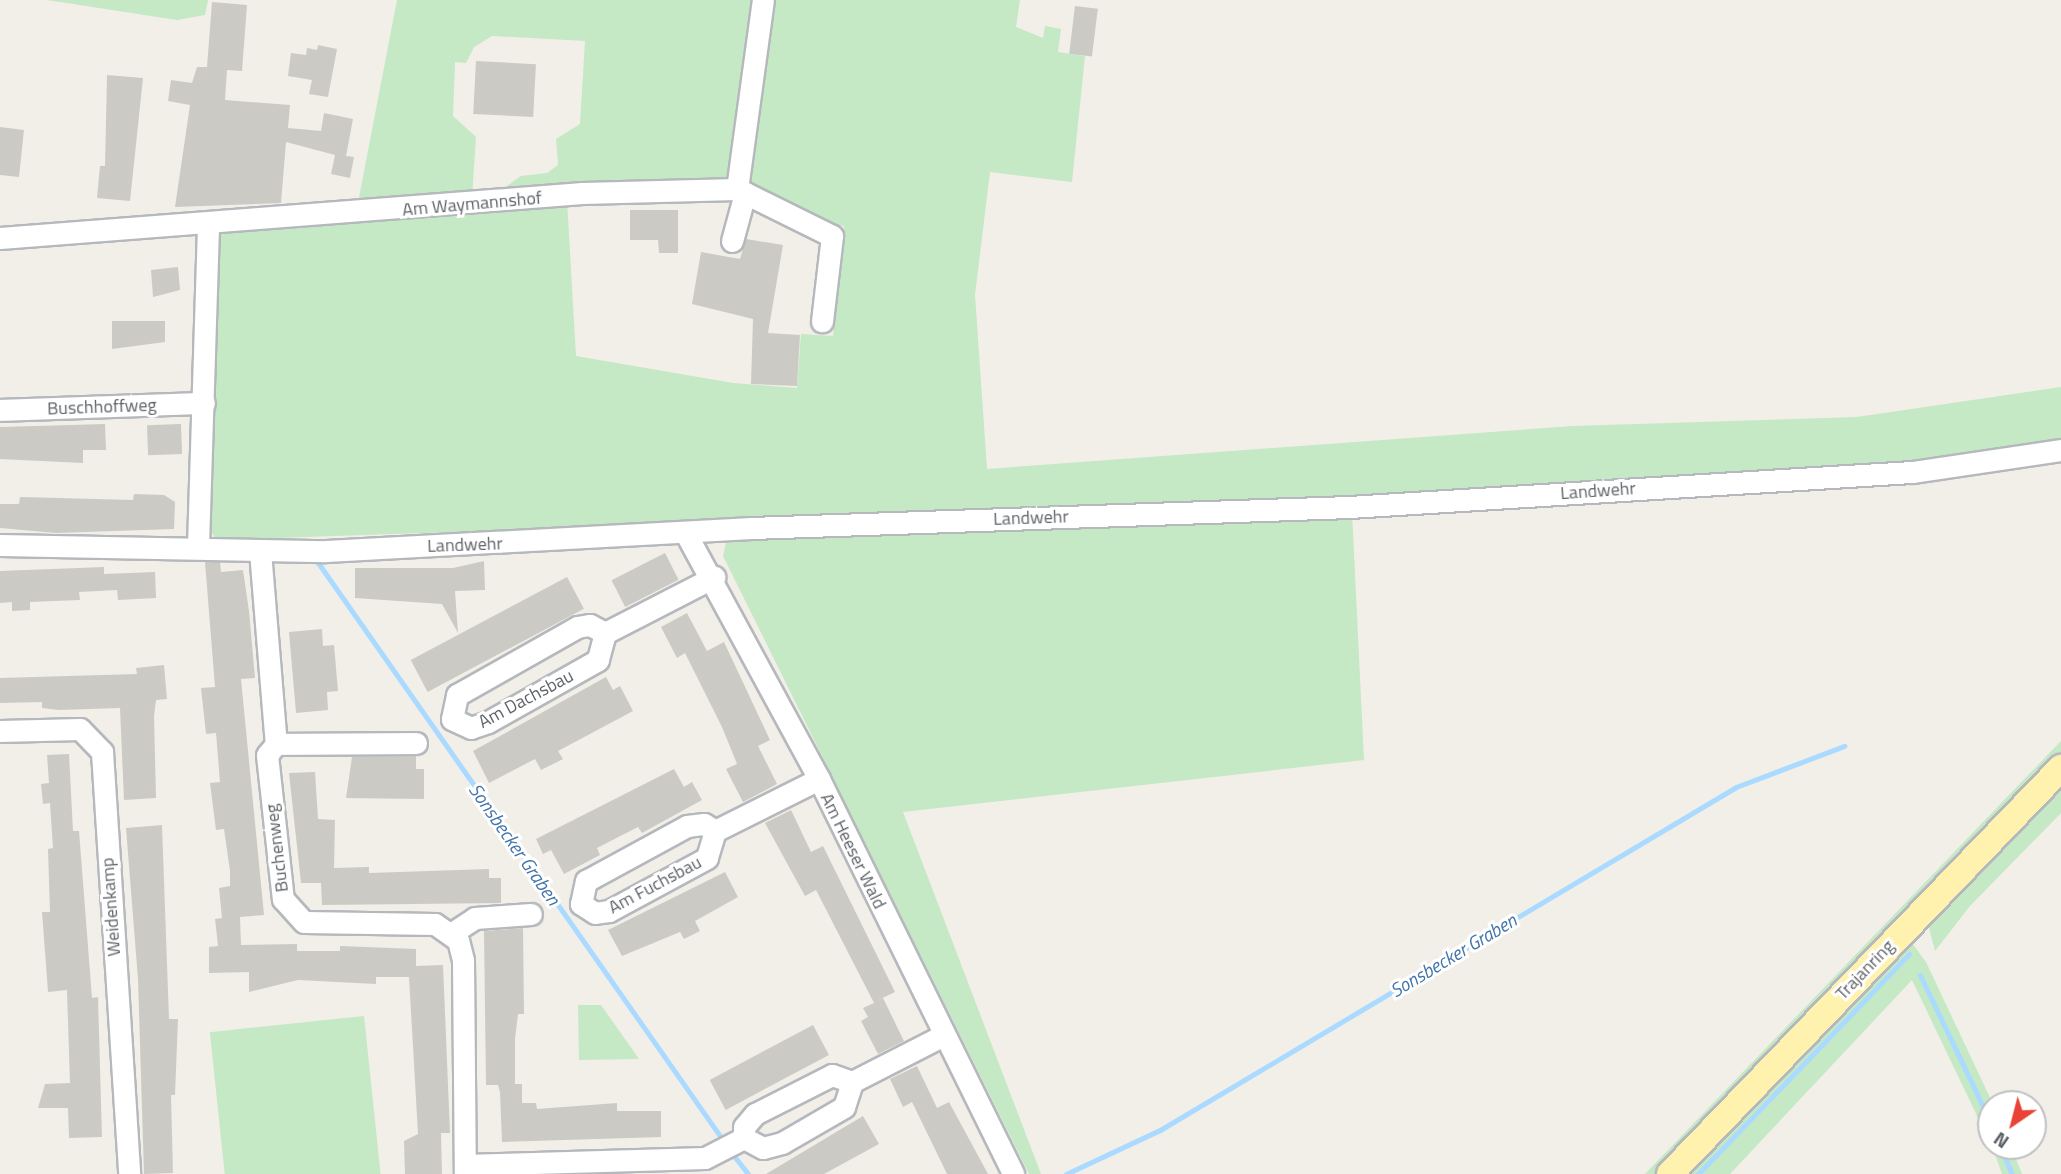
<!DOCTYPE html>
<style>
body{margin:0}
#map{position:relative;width:2061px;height:1174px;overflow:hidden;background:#f1efe8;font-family:"Titillium Web",sans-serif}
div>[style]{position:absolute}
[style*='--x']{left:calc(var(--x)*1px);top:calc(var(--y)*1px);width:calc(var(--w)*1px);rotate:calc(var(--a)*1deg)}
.green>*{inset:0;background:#c5e8c5;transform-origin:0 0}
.stream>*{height:5px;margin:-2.5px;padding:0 2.5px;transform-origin:2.5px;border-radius:2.5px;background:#aadaff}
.building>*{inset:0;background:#cccac5;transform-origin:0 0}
.roads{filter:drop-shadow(2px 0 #b5b8bc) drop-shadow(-2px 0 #b5b8bc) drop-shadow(0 2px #b5b8bc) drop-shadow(0 -2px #b5b8bc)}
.minor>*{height:21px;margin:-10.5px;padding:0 10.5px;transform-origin:10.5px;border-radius:10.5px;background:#fff}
.major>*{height:26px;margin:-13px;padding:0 13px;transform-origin:13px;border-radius:13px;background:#fff2af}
span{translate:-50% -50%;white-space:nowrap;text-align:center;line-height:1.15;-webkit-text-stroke:6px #fff;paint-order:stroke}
.street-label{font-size:18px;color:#5f6368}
.water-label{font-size:19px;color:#4174aa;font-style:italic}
.north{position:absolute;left:1977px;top:1090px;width:70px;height:70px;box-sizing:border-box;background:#fff;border:2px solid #bfc1c3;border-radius:50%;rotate:215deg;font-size:19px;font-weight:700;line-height:28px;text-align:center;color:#5f6368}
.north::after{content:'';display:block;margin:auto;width:24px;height:32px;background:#ea4335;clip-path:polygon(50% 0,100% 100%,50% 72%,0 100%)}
</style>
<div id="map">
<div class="green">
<div style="clip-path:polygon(47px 0,208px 0,205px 15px,177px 20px)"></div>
<div style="clip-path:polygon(397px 0,757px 0,736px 171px,724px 183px,512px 190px,507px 186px,521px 176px,547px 173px,558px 165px,556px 139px,580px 124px,585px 41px,492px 36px,474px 47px,466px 63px,455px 62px,453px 116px,476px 137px,472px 198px,357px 208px)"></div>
<div style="clip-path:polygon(770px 0,1020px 0,1016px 27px,1043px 38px,1045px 26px,1061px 29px,1058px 52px,1085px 56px,1072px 182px,990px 172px,975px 295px,987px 469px,1573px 426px,1857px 417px,2061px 387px,2061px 444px,2009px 455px,1430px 499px,217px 540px,209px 529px,214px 241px,219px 231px,567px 200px,576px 356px,733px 383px,797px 388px,801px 334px,833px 336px,844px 226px,801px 219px,747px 189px)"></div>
<div style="clip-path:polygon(1352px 512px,1364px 760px,903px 812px,1041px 1174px,1029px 1174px,723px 556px,726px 543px,807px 532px)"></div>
<div style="clip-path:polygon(2061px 741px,2061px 760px,1659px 1174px,1645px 1174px)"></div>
<div style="clip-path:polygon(2061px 782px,2061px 813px,1970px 906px,1935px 951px,1927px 920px)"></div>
<div style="clip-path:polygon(1909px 939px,1926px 962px,1993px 1104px,1991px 1145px,1912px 980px,1730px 1174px,1681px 1174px)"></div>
<div style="clip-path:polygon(578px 1005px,601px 1005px,639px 1059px,579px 1060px)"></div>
<div style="left:364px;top:1016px;width:159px;height:155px;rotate:84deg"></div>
<div style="clip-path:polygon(1992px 1146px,2011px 1146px,2022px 1174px,2002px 1174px)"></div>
</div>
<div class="stream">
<div style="--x:314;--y:557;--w:707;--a:54.96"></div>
<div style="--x:1920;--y:975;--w:164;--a:64.4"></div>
<div style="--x:2000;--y:1146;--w:30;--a:67"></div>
<div style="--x:734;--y:1156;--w:23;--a:52"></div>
<div style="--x:1066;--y:1174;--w:104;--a:-25.1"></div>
<div style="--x:1160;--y:1130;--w:670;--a:-30.77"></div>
<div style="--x:1736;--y:787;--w:116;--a:-20.8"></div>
<div style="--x:1698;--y:1174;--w:305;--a:-46.2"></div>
</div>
<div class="building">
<div style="clip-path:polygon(212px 2px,247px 5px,242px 71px,227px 70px,225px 100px,290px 105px,288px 128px,321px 131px,324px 113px,353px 119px,346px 156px,354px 157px,350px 178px,331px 174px,335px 155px,286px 142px,281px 203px,175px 207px,190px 105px,168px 101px,171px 80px,192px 83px,197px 67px,207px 67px)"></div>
<div style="left:1075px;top:6px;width:23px;height:48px;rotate:7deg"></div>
<div style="clip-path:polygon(318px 45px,337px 49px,328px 97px,309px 94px,312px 80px,288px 76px,291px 53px,306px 55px,307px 48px,317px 50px)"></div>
<div style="left:476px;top:61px;width:60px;height:53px;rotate:3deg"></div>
<div style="clip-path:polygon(107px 75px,143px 78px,130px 201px,97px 198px,100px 166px,105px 166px)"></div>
<div style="clip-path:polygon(0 127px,24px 130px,19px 177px,0 175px)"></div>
<div style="clip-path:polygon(630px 210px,678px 210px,678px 253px,659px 253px,658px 240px,630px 240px)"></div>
<div style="clip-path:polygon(746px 239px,783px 245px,768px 333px,800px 335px,797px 386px,751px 384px,753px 319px,692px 304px,701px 252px,740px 259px)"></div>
<div style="clip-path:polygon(178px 267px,180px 290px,153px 297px,151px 270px)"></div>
<div style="clip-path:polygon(112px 321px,165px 321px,165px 342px,112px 349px)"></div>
<div style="clip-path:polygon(105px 424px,106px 450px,83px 450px,83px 463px,0 459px,0 427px)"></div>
<div style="left:181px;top:424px;width:30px;height:34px;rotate:88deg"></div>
<div style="clip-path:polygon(134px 494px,164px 495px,175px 502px,174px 529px,56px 533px,0 528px,0 504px,19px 504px,20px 497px,133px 500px)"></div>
<div style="left:665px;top:553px;width:30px;height:60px;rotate:63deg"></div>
<div style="clip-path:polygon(484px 561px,485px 590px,455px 591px,458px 633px,442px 604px,355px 598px,355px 568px,453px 568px)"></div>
<div style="clip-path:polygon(205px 562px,220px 562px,221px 572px,243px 570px,249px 611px,255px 678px,241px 679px,264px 915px,240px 917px,241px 945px,297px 944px,297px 951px,340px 951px,340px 946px,416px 949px,416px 966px,443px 965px,450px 1133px,441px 1133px,442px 1174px,405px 1174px,404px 1141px,418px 1134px,409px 977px,376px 977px,376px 984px,298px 980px,249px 992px,249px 972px,209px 973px,209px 947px,218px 946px,215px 919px,222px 918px,219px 888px,230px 886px,230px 871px,224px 829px,216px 830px,210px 783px,220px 782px,216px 733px,206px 734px,201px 688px,215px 687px)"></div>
<div style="clip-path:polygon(104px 567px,104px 574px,155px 572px,156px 598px,118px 600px,117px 590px,79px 592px,80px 600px,30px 602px,30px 610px,12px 611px,12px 602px,0 603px,0 571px)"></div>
<div style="left:567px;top:577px;width:36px;height:177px;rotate:62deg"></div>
<div style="clip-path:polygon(687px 613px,707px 651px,724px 642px,770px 740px,758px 746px,777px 784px,743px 802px,726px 769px,737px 764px,722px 727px,685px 653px,677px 658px,661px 627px)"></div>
<div style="clip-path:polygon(322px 629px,323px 646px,334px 645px,338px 691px,327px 692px,328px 710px,296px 713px,289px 632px)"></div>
<div style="clip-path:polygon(164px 665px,167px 699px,156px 700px,154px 716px,156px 798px,124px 800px,120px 708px,59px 710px,42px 708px,42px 702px,0 703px,0 678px,137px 674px,136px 668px)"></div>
<div style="clip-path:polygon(606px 677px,613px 690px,620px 686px,633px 711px,558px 751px,563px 759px,541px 770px,535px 759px,489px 783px,473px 751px)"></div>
<div style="clip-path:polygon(69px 754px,73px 831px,79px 831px,92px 998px,98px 997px,102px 1137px,69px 1138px,68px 1108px,38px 1108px,45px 1084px,70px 1083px,67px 990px,48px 992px,42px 912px,50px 912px,48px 849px,53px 848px,50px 803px,43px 804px,41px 784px,49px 783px,47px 755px)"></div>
<div style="clip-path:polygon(416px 756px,416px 769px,424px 769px,424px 799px,346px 798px,352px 757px)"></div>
<div style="clip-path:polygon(674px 769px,684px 787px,692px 782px,702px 800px,642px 833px,638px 827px,597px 848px,600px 855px,564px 874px,551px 850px,543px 854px,536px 839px)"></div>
<div style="clip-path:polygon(315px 772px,318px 819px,335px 820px,334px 868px,369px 867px,369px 873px,489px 869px,489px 878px,501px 878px,501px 903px,322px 905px,321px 883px,301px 883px,289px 773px)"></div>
<div style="clip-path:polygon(791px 810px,811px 852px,823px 846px,895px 992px,876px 1001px,883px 998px,904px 1041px,878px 1054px,861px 1021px,868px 1017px,863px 1008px,874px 1003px,816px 890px,805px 896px,765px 823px)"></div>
<div style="clip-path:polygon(162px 825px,169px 1019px,178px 1019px,175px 1095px,171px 1095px,173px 1173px,144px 1174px,138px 979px,126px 828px)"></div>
<div style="clip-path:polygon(725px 872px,738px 897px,695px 921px,700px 931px,684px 939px,680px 932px,622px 956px,608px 930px)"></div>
<div style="clip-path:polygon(523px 928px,524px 1014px,518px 1014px,515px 1039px,515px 1084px,522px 1084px,522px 1103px,536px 1103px,537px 1109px,617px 1103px,617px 1111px,661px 1111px,661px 1137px,502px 1142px,500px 1092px,498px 1085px,486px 1085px,484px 931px)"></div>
<div style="left:813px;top:1025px;width:34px;height:117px;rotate:62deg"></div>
<div style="clip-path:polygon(917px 1066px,937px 1108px,949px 1102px,988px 1174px,947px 1174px,912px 1102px,903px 1107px,890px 1079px)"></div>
<div style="clip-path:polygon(863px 1116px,879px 1144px,824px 1174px,766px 1174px)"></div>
</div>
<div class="roads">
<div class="minor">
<div style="--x:737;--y:189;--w:191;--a:-82.2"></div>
<div style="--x:0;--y:238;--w:584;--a:-4.42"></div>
<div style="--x:582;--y:193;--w:155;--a:-1.5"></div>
<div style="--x:737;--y:189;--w:106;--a:26.3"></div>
<div style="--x:832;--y:236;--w:86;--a:96.7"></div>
<div style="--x:732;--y:241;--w:50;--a:-74.8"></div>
<div style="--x:0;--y:410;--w:204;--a:-2"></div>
<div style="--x:685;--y:532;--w:281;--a:61.5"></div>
<div style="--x:819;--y:779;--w:440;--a:63.8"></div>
<div style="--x:0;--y:545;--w:326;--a:1.1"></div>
<div style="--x:326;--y:551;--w:426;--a:-3.1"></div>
<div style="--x:751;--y:528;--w:598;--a:-2.01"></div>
<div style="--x:1349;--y:507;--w:564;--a:-3.56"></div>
<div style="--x:1912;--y:472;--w:151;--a:-8.4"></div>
<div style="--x:198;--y:545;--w:319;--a:-88.2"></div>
<div style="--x:260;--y:551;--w:194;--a:85.3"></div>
<div style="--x:276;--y:744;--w:14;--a:129"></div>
<div style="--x:267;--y:755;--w:145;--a:83.7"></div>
<div style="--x:283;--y:899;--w:31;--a:48"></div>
<div style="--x:304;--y:922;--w:131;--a:0.9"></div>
<div style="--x:435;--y:924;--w:28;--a:35"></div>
<div style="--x:458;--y:940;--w:21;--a:76"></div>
<div style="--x:463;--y:960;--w:214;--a:89.5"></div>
<div style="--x:605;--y:633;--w:28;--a:105"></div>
<div style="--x:598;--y:660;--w:126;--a:150.6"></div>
<div style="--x:488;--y:722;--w:18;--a:161"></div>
<div style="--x:471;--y:728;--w:21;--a:-155"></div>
<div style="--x:452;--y:719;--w:25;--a:-78"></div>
<div style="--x:457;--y:695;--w:138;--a:-29.5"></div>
<div style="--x:577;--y:627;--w:13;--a:-9"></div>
<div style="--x:590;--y:625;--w:17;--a:28"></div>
<div style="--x:605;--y:633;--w:123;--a:-27.2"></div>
<div style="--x:0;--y:731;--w:80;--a:-1.4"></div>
<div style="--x:80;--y:729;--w:32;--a:46"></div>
<div style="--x:102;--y:752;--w:423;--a:86.3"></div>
<div style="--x:276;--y:744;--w:140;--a:-0.4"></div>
<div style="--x:715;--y:831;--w:28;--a:107"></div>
<div style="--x:707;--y:858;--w:111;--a:151.6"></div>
<div style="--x:609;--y:911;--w:14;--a:172"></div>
<div style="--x:595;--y:913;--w:17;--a:-147"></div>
<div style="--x:581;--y:904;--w:24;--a:-78"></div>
<div style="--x:586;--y:881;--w:115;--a:-28.6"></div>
<div style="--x:687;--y:826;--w:17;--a:-7"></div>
<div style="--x:704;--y:824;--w:13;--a:32"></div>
<div style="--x:715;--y:831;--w:116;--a:-26.6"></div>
<div style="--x:452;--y:933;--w:27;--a:-33"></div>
<div style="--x:475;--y:918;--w:56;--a:-4.1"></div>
<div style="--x:744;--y:1138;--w:21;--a:28"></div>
<div style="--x:763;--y:1148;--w:20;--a:-15"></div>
<div style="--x:782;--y:1143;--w:72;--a:-30.1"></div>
<div style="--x:844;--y:1107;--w:26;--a:-72"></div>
<div style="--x:465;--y:1165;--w:240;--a:-1.7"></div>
<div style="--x:705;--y:1158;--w:44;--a:-27.1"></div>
<div style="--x:744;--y:1138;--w:11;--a:-90"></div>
<div style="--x:744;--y:1127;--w:17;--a:-50"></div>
<div style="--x:755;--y:1114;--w:86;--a:-26.9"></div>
<div style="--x:832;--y:1075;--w:21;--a:19"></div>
<div style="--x:852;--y:1082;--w:101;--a:-27.1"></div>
</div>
<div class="major">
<div style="--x:1670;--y:1174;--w:564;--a:-46.08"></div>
</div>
</div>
<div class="street-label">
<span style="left:472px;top:204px;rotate:-5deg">Am Waymannshof</span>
<span style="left:102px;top:407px;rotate:-2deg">Buschhoffweg</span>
<span style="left:1598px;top:491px;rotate:-4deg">Landwehr</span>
<span style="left:1031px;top:518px;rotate:-2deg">Landwehr</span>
<span style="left:465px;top:545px;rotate:-2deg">Landwehr</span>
<span style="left:526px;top:699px;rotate:-28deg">Am Dachsbau</span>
<span style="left:277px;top:848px;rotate:-97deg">Buchenweg</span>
<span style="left:853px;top:851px;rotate:64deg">Am Heeser Wald</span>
<span style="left:655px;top:885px;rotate:-28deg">Am Fuchsbau</span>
<span style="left:111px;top:907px;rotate:-94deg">Weidenkamp</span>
<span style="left:1865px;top:970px;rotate:-46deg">Trajanring</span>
</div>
<div class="water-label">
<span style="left:515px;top:844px;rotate:55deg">Sonsbecker Graben</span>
<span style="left:1453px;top:955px;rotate:-31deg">Sonsbecker Graben</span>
</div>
<div class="north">N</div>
</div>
